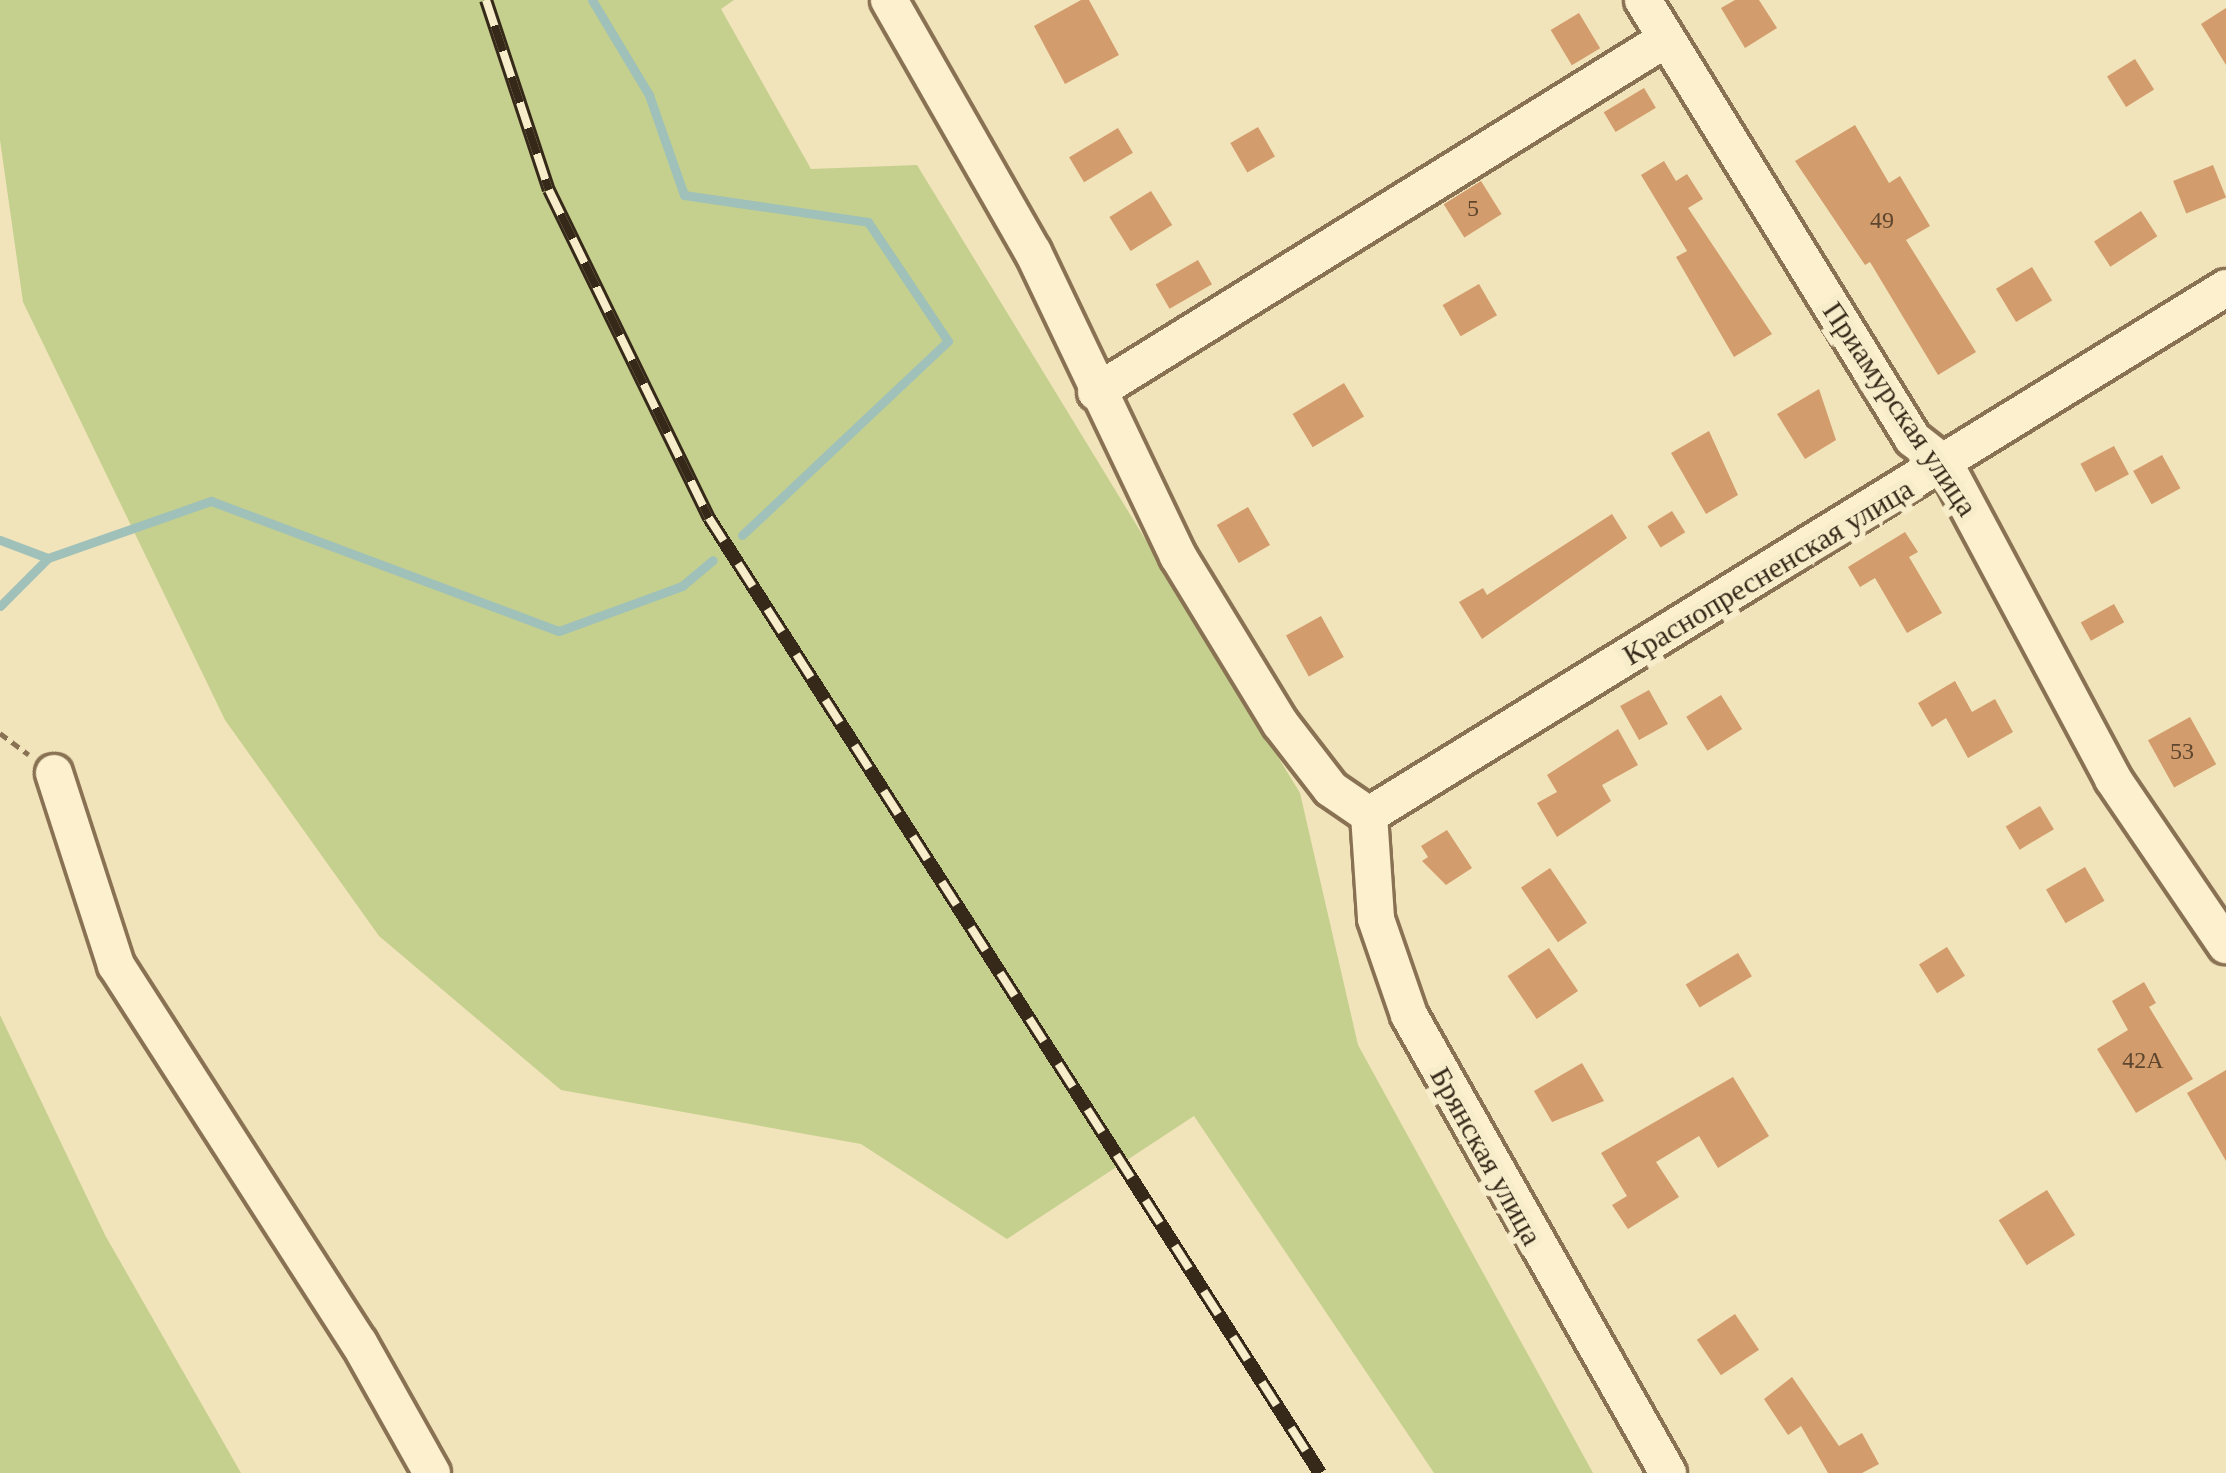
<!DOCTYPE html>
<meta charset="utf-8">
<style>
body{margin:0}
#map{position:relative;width:2226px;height:1473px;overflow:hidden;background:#f1e3ba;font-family:Georgia,serif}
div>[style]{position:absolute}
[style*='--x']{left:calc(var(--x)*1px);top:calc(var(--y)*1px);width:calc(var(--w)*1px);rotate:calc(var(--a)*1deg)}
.green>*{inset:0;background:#c5d08e}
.stream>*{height:9px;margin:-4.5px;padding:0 4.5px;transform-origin:4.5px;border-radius:4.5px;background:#9fc1b9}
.building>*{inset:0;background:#d39c6c;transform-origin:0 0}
.path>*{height:4.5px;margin-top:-2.25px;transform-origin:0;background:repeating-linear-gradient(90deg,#897253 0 9px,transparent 0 15px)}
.roads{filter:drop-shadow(3px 0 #897253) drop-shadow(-3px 0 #897253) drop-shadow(0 3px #897253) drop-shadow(0 -3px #897253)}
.minor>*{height:36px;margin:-18px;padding:0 18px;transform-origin:18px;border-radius:18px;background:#fcf0ce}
.rail>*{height:14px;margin-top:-7px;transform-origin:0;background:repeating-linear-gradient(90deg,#f8edca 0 27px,#372919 0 54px);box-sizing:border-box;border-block:3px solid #372919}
span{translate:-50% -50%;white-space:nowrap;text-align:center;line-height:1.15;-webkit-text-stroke:12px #f8edca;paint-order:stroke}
.number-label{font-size:24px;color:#5e462e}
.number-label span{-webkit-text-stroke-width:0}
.street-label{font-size:30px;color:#372919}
</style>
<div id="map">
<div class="green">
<div style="clip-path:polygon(0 0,734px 0,721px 9px,811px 169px,917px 165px,1300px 793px,1358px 1045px,1593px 1473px,1434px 1473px,1194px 1116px,1007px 1239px,861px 1144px,561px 1090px,379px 936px,225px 720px,23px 302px,0 140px)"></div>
<div style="clip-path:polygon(0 1015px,105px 1235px,241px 1473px,0 1473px)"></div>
</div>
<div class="stream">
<div style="--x:592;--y:0;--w:111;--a:59"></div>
<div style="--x:649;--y:95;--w:106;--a:70.7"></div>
<div style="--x:684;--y:195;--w:186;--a:8.3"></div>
<div style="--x:868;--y:222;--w:143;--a:56.1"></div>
<div style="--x:948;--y:341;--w:283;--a:136.7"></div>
<div style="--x:0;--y:540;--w:51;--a:20.6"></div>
<div style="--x:0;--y:606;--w:68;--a:-45"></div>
<div style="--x:48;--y:558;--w:173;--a:-19.3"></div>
<div style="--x:211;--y:501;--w:371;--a:20.5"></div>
<div style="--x:559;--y:631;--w:131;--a:-20.1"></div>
<div style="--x:682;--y:586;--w:40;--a:-40"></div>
</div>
<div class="building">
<div style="clip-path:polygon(1081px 0,1089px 0,1119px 55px,1065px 84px,1034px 26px)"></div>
<div style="clip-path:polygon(1735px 0,1759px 0,1777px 28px,1745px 48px,1721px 8px)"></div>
<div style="clip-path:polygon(2226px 8px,2226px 65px,2201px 24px)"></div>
<div style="left:1579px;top:13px;width:41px;height:33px;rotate:59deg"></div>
<div style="left:2135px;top:59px;width:36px;height:33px;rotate:58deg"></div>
<div style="left:1644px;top:88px;width:23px;height:47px;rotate:59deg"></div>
<div style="clip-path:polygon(1855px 125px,1889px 183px,1900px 176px,1930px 226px,1906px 240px,1976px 352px,1938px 375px,1870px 262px,1865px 265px,1795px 161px)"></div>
<div style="left:1258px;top:127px;width:34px;height:32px;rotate:60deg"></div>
<div style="left:1118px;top:128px;width:29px;height:57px;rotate:59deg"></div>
<div style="clip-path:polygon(1664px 161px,1676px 181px,1687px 174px,1703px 199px,1688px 208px,1772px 334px,1734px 357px,1676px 257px,1687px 251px,1641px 175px)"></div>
<div style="left:2213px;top:165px;width:35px;height:43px;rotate:68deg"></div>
<div style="left:1481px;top:181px;width:39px;height:44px;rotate:58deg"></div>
<div style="left:1151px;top:191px;width:40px;height:49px;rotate:58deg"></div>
<div style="left:2141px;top:211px;width:30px;height:56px;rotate:57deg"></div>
<div style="left:1198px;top:260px;width:28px;height:49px;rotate:60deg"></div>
<div style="left:2032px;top:267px;width:39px;height:42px;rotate:59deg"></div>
<div style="left:1479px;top:284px;width:36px;height:42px;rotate:60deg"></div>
<div style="left:1344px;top:383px;width:39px;height:60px;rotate:59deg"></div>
<div style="clip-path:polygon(1819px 389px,1836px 440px,1805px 459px,1777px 414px)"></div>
<div style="clip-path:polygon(1709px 431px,1738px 495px,1706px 514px,1671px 453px)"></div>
<div style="left:2114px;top:446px;width:32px;height:38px;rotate:62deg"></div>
<div style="left:2162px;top:455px;width:38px;height:33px;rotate:61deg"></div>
<div style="left:1248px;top:507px;width:44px;height:36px;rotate:60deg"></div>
<div style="left:1672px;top:511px;width:25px;height:29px;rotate:58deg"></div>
<div style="clip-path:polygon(1612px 514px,1627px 538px,1482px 639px,1459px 602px,1483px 588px,1487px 595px)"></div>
<div style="clip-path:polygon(1905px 532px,1918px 552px,1909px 557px,1942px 613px,1907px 633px,1875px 578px,1860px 587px,1848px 567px)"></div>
<div style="left:2114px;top:604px;width:21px;height:38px;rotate:61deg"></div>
<div style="left:1321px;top:616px;width:47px;height:40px;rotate:61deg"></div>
<div style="clip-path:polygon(1955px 681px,1972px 712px,1995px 699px,2013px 732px,1968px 758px,1946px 718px,1932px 727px,1918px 703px)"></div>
<div style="left:1649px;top:690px;width:39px;height:33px;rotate:61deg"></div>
<div style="left:1721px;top:695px;width:40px;height:41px;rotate:58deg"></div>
<div style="left:2190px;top:717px;width:54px;height:48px;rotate:61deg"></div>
<div style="clip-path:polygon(1618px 729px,1638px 765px,1602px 785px,1611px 801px,1557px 837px,1537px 803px,1557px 792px,1547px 775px)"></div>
<div style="left:2040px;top:806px;width:27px;height:40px;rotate:59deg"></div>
<div style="clip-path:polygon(1447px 830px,1472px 868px,1446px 885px,1422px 861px,1428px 857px,1421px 846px)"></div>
<div style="left:2085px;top:867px;width:39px;height:45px;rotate:60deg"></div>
<div style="left:1550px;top:868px;width:66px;height:35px;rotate:56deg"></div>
<div style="left:1947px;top:947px;width:34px;height:33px;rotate:58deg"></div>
<div style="left:1549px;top:948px;width:52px;height:50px;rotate:56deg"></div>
<div style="left:1738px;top:953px;width:27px;height:61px;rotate:59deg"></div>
<div style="clip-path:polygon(2144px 982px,2156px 1003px,2149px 1007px,2193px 1079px,2136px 1113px,2097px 1049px,2128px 1030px,2112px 1001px)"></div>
<div style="clip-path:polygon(1582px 1063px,1604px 1101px,1552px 1122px,1534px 1091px)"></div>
<div style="clip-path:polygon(2226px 1070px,2226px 1161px,2187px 1093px)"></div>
<div style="clip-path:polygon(1733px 1077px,1769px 1136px,1718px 1168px,1699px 1136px,1656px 1162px,1679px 1197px,1628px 1229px,1612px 1205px,1627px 1196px,1601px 1153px)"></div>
<div style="left:2047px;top:1190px;width:53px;height:57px;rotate:58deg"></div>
<div style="left:1735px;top:1314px;width:43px;height:46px;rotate:56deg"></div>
<div style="clip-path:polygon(1792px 1377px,1839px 1446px,1862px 1433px,1879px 1464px,1862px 1473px,1828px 1473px,1801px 1426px,1788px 1435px,1764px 1399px)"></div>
</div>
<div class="path">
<div style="--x:0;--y:733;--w:36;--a:37"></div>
</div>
<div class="roads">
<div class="minor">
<div style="--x:889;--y:0;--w:290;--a:60.3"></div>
<div style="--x:1033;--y:252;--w:337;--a:64.5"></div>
<div style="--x:1178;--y:556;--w:196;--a:58.6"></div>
<div style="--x:1280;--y:723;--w:83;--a:52.3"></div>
<div style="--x:1331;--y:789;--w:46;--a:34.4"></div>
<div style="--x:1643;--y:0;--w:515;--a:58.41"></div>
<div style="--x:1913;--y:439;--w:41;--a:38"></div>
<div style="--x:1945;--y:464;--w:357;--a:61.9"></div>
<div style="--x:2113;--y:779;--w:201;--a:55.8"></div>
<div style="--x:1096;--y:392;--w:670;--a:-31.77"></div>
<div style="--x:54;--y:773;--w:202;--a:72.1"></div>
<div style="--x:116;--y:965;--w:449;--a:57.3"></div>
<div style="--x:359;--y:1343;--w:149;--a:60.7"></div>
<div style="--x:1369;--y:815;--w:1006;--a:-31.59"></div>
<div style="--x:1369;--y:815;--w:104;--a:86.1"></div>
<div style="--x:1376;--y:919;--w:102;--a:71"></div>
<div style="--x:1409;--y:1015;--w:526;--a:60.51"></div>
</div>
</div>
<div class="rail">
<div style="--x:486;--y:0;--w:200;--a:71.7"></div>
<div style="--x:549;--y:190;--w:365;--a:64"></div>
<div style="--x:709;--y:518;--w:1134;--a:57.39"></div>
</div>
<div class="number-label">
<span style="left:1473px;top:209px">5</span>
<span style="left:1882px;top:221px">49</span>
<span style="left:2182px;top:752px">53</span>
<span style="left:2143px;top:1061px">42А</span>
</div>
<div class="street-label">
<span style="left:1900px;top:409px;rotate:56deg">Приамурская улица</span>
<span style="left:1768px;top:572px;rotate:-31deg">Краснопресненская улица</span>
<span style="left:1486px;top:1156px;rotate:61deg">Брянская улица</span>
</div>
</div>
